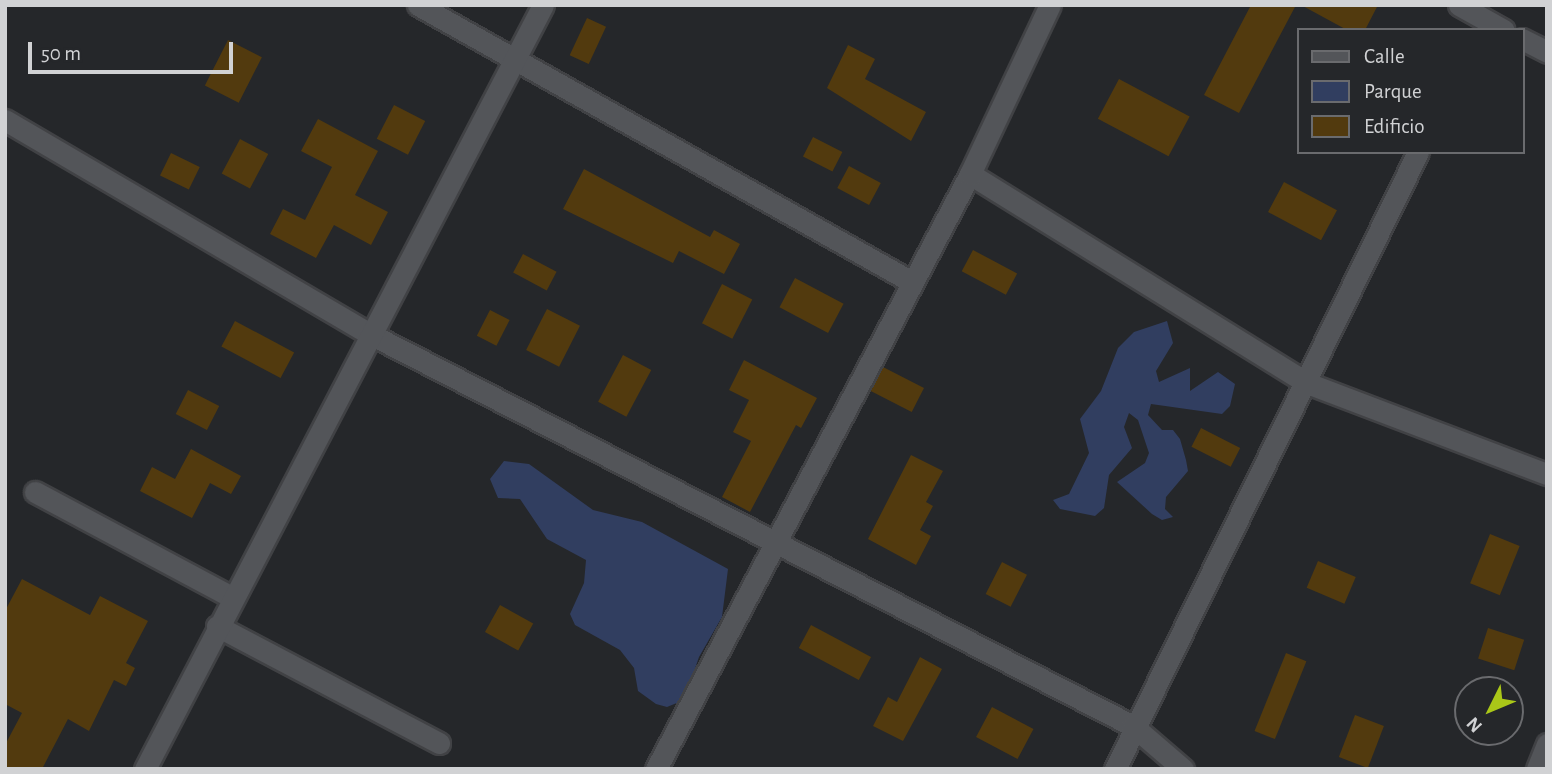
<!DOCTYPE html>
<style>
body{margin:0}
#map{position:relative;width:1552px;height:774px;overflow:hidden;background:#25272a;font-family:"Alegreya Sans",sans-serif}
div>[style]{position:absolute}
[style*='--x']{left:calc(var(--x)*1px);top:calc(var(--y)*1px);width:calc(var(--w)*1px);rotate:calc(var(--a)*1deg)}
.green>*{inset:0;background:#313e60}
.building>*{inset:0;background:#523a0e;transform-origin:0 0}
.roads{filter:drop-shadow(2px 0 #414245) drop-shadow(-2px 0 #414245) drop-shadow(0 2px #414245) drop-shadow(0 -2px #414245)}
.minor>*{height:21px;margin:-10.5px;padding:0 10.5px;transform-origin:10.5px;border-radius:10.5px;background:#535559}
span{translate:-50% -50%;white-space:nowrap;text-align:center;line-height:1.15;-webkit-text-stroke:6px #25272a;paint-order:stroke}
.frame{position:absolute;inset:0;border:7px solid #d1d2d4;pointer-events:none}
.legend{position:absolute;left:1297px;top:28px;width:228px;height:126px;box-sizing:border-box;background:#25272a;border:2px solid #6a6b6e;margin:0;padding:9px 12px;list-style:none;font-size:21px;color:#d1d2d4}
.legend li{display:flex;align-items:center;gap:14px;height:35px}
.legend b{width:35px;border:2px solid #6a6b6e}
.north{position:absolute;left:1454px;top:676px;width:70px;height:70px;box-sizing:border-box;background:#25272a;border:2px solid #6a6b6e;border-radius:50%;rotate:227deg;font-size:19px;font-weight:700;line-height:28px;text-align:center;color:#d1d2d4}
.north::after{content:'';display:block;margin:auto;width:24px;height:32px;background:#aac718;clip-path:polygon(50% 0,100% 100%,50% 72%,0 100%)}
.scale{position:absolute;left:28px;top:42px;width:205px;height:32px;box-sizing:border-box;border:4px solid #d1d2d4;border-top:0;padding-left:9px;font-size:21px;line-height:24px;white-space:nowrap;color:#d1d2d4;-webkit-text-stroke:5px #25272a;paint-order:stroke}
</style>
<div id="map">
<div class="green">
<div style="clip-path:polygon(1167px 321px,1173px 343px,1156px 371px,1159px 382px,1190px 368px,1190px 391px,1218px 372px,1235px 384px,1230px 406px,1222px 414px,1151px 404px,1148px 415px,1162px 430px,1173px 430px,1180px 439px,1186px 460px,1188px 471px,1166px 497px,1165px 509px,1173px 517px,1162px 520px,1152px 514px,1117px 482px,1145px 463px,1149px 453px,1138px 420px,1129px 413px,1124px 427px,1132px 448px,1109px 475px,1104px 508px,1095px 516px,1060px 509px,1053px 500px,1069px 494px,1089px 453px,1080px 419px,1101px 391px,1118px 348px,1134px 332px)"></div>
<div style="clip-path:polygon(504px 461px,529px 464px,593px 510px,642px 522px,728px 569px,722px 617px,699px 657px,684px 700px,667px 707px,656px 704px,638px 691px,634px 668px,620px 650px,575px 625px,570px 614px,584px 583px,586px 560px,547px 539px,520px 499px,498px 498px,490px 479px)"></div>
</div>
<div class="building">
<div style="clip-path:polygon(1251px 5px,1296px 5px,1239px 113px,1204px 95px)"></div>
<div style="clip-path:polygon(1301px 5px,1378px 5px,1365px 30px,1347px 30px)"></div>
<div style="left:587px;top:18px;width:21px;height:41px;rotate:25deg"></div>
<div style="left:228px;top:40px;width:38px;height:51px;rotate:27deg"></div>
<div style="clip-path:polygon(848px 45px,875px 59px,865px 79px,926px 112px,911px 141px,827px 88px)"></div>
<div style="left:1119px;top:79px;width:80px;height:45px;rotate:28deg"></div>
<div style="left:394px;top:105px;width:35px;height:38px;rotate:27deg"></div>
<div style="clip-path:polygon(318px 119px,378px 151px,355px 195px,388px 212px,371px 245px,334px 225px,316px 258px,270px 234px,283px 209px,305px 220px,332px 167px,301px 151px)"></div>
<div style="left:813px;top:137px;width:33px;height:22px;rotate:27deg"></div>
<div style="left:240px;top:139px;width:32px;height:39px;rotate:28deg"></div>
<div style="left:171px;top:153px;width:32px;height:25px;rotate:26deg"></div>
<div style="left:849px;top:166px;width:36px;height:25px;rotate:28deg"></div>
<div style="clip-path:polygon(584px 169px,710px 237px,714px 230px,740px 244px,724px 274px,679px 251px,673px 263px,563px 209px)"></div>
<div style="left:1284px;top:182px;width:60px;height:34px;rotate:28deg"></div>
<div style="left:973px;top:250px;width:50px;height:24px;rotate:28deg"></div>
<div style="left:523px;top:254px;width:38px;height:21px;rotate:28deg"></div>
<div style="left:795px;top:278px;width:55px;height:33px;rotate:28deg"></div>
<div style="left:722px;top:284px;width:34px;height:44px;rotate:27deg"></div>
<div style="left:547px;top:309px;width:37px;height:46px;rotate:27deg"></div>
<div style="left:490px;top:310px;width:22px;height:29px;rotate:27deg"></div>
<div style="left:235px;top:321px;width:67px;height:29px;rotate:28deg"></div>
<div style="left:623px;top:355px;width:32px;height:53px;rotate:28deg"></div>
<div style="clip-path:polygon(744px 360px,817px 398px,801px 428px,796px 425px,750px 512px,722px 497px,751px 441px,733px 432px,749px 400px,729px 390px)"></div>
<div style="left:883px;top:367px;width:46px;height:27px;rotate:27deg"></div>
<div style="left:188px;top:390px;width:35px;height:27px;rotate:27deg"></div>
<div style="left:1201px;top:428px;width:44px;height:21px;rotate:27deg"></div>
<div style="clip-path:polygon(191px 449px,241px 476px,231px 494px,210px 483px,192px 518px,140px 491px,152px 467px,175px 479px)"></div>
<div style="clip-path:polygon(911px 455px,943px 471px,926px 502px,933px 506px,920px 530px,931px 536px,916px 565px,868px 539px)"></div>
<div style="left:1490px;top:534px;width:32px;height:53px;rotate:22deg"></div>
<div style="left:1318px;top:561px;width:41px;height:29px;rotate:23deg"></div>
<div style="left:1002px;top:562px;width:28px;height:36px;rotate:27deg"></div>
<div style="clip-path:polygon(22px 579px,90px 615px,100px 596px,148px 621px,126px 663px,135px 668px,126px 686px,114px 680px,89px 731px,68px 719px,42px 769px,5px 769px,5px 745px,22px 713px,5px 704px,5px 611px)"></div>
<div style="left:500px;top:605px;width:38px;height:31px;rotate:29deg"></div>
<div style="left:811px;top:625px;width:68px;height:26px;rotate:28deg"></div>
<div style="left:1488px;top:628px;width:38px;height:32px;rotate:18deg"></div>
<div style="left:1286px;top:653px;width:22px;height:84px;rotate:22deg"></div>
<div style="clip-path:polygon(920px 657px,942px 669px,903px 741px,873px 726px,888px 697px,897px 702px)"></div>
<div style="left:992px;top:707px;width:47px;height:34px;rotate:28deg"></div>
<div style="left:1355px;top:715px;width:31px;height:45px;rotate:21deg"></div>
</div>
<div class="roads">
<div class="minor">
<div style="--x:418;--y:5;--w:566;--a:29.28"></div>
<div style="--x:1459;--y:5;--w:51;--a:29.1"></div>
<div style="--x:1522;--y:39;--w:28;--a:27"></div>
<div style="--x:5;--y:120;--w:423;--a:30.4"></div>
<div style="--x:370;--y:334;--w:858;--a:27.19"></div>
<div style="--x:1133;--y:726;--w:66;--a:40.7"></div>
<div style="--x:970;--y:174;--w:397;--a:31.8"></div>
<div style="--x:1307;--y:383;--w:257;--a:20.8"></div>
<div style="--x:35;--y:492;--w:223;--a:28.1"></div>
<div style="--x:217;--y:626;--w:251;--a:27.8"></div>
<div style="--x:145;--y:769;--w:861;--a:-62.48"></div>
<div style="--x:656;--y:769;--w:673;--a:-62.18"></div>
<div style="--x:970;--y:174;--w:187;--a:-64.7"></div>
<div style="--x:1115;--y:769;--w:687;--a:-63.84"></div>
<div style="--x:1537;--y:769;--w:27;--a:-68"></div>
</div>
</div>
<div class="frame"></div>
<ul class="legend">
<li><b style="height:9px;background:#535559"></b>Calle</li>
<li><b style="height:19px;background:#313e60"></b>Parque</li>
<li><b style="height:19px;background:#523a0e"></b>Edificio</li>
</ul>
<div class="north">N</div>
<div class="scale">50 m</div>
</div>
